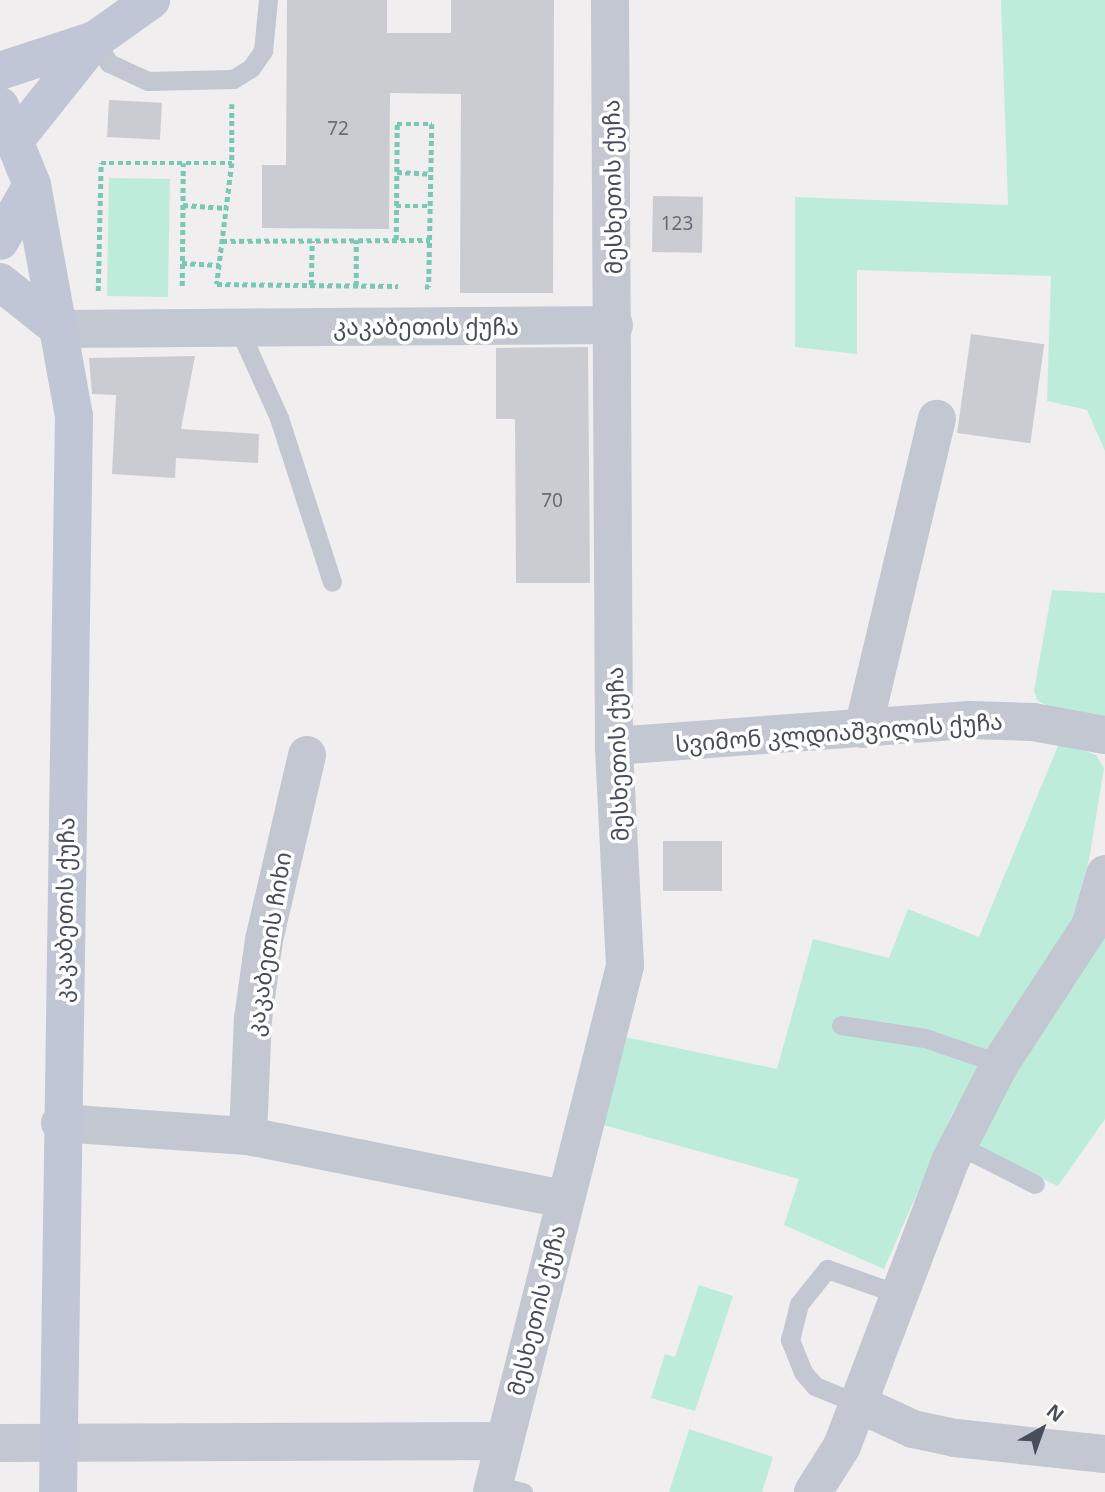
<!DOCTYPE html>
<meta charset="utf-8">
<style>
body{margin:0}
#map{position:relative;width:1105px;height:1492px;overflow:hidden;background:#f0eeee;font-family:"Noto Sans","Noto Sans Georgian",sans-serif}
div>[style]{position:absolute}
[style*='--x']{left:calc(var(--x)*1px);top:calc(var(--y)*1px);width:calc(var(--w)*1px);rotate:calc(var(--a)*1deg)}
.green>*{inset:0;background:#beecdb;transform-origin:0 0}
.building>*{inset:0;background:#cbccd2;transform-origin:0 0}
.path>*{height:4.5px;margin-top:-2.25px;transform-origin:0;background:repeating-linear-gradient(90deg,#78c8b4 0 5px,transparent 0 8.5px)}
.lane>*{height:19px;margin:-9.5px;padding:0 9.5px;transform-origin:9.5px;border-radius:9.5px;background:#c2c7d2}
.street>*{height:38px;margin:-19px;padding:0 19px;transform-origin:19px;border-radius:19px;background:#c2c7d2}
.secondary>*{height:38px;margin:-19px;padding:0 19px;transform-origin:19px;border-radius:19px;background:#c1c6d6}
span{translate:-50% -50%;white-space:nowrap;text-align:center;line-height:1.15;-webkit-text-stroke:7px #fff;paint-order:stroke}
.number-label{font-size:19px;color:#686d78}
.number-label span{-webkit-text-stroke-width:0}
.street-label{font-size:23px;color:#474d5a}
.north{position:absolute;left:1007px;top:1394px;width:70px;height:70px;-webkit-text-stroke:5px #fff;paint-order:stroke;rotate:40deg;font-size:19px;font-weight:700;line-height:28px;text-align:center;color:#474d5a}
.north::after{content:'';display:block;margin:auto;width:24px;height:32px;background:#474d5a;clip-path:polygon(50% 0,100% 100%,50% 72%,0 100%)}
</style>
<div id="map">
<div class="green">
<div style="clip-path:polygon(1001px 0,1105px 0,1105px 451px,1087px 410px,1047px 401px,1051px 276px,857px 270px,857px 354px,795px 347px,795px 197px,1008px 205px)"></div>
<div style="left:109px;top:178px;width:61px;height:118px;rotate:1deg"></div>
<div style="clip-path:polygon(1052px 590px,1105px 593px,1105px 723px,1052px 708px,1038px 701px,1034px 691px)"></div>
<div style="clip-path:polygon(1060px 741px,1096px 755px,1104px 768px,1089px 860px,1070px 926px,952px 1114px,884px 1269px,784px 1225px,799px 1179px,600px 1124px,620px 1036px,777px 1069px,813px 939px,889px 958px,908px 909px,979px 937px)"></div>
<div style="clip-path:polygon(1105px 925px,1105px 1119px,1058px 1186px,974px 1146px,996px 1095px)"></div>
<div style="clip-path:polygon(699px 1285px,733px 1296px,689px 1429px,773px 1457px,762px 1492px,669px 1492px,695px 1411px,651px 1398px,665px 1354px,675px 1357px)"></div>
</div>
<div class="building">
<div style="clip-path:polygon(287px 0,387px 0,387px 33px,451px 33px,451px 0,554px 0,553px 293px,460px 293px,461px 94px,390px 93px,389px 229px,262px 228px,262px 165px,286px 165px)"></div>
<div style="left:109px;top:100px;width:53px;height:37px;rotate:3deg"></div>
<div style="left:653px;top:196px;width:50px;height:56px;rotate:1deg"></div>
<div style="left:971px;top:334px;width:74px;height:100px;rotate:8deg"></div>
<div style="clip-path:polygon(588px 347px,590px 583px,516px 583px,515px 419px,496px 419px,496px 348px)"></div>
<div style="clip-path:polygon(195px 356px,181px 429px,259px 434px,258px 463px,176px 458px,175px 478px,112px 474px,116px 395px,92px 394px,89px 358px)"></div>
<div style="left:663px;top:841px;width:59px;height:50px"></div>
</div>
<div class="path">
<div style="--x:232;--y:104;--w:59;--a:90"></div>
<div style="--x:232;--y:163;--w:122;--a:97.1"></div>
<div style="--x:217;--y:284;--w:181;--a:0.6"></div>
<div style="--x:397;--y:172;--w:34;--a:3"></div>
<div style="--x:183;--y:205;--w:43;--a:4"></div>
<div style="--x:396;--y:206;--w:34;--a:0"></div>
<div style="--x:396;--y:240;--w:116;--a:-89.5"></div>
<div style="--x:397;--y:124;--w:35;--a:0"></div>
<div style="--x:432;--y:124;--w:163;--a:91.1"></div>
<div style="--x:429;--y:287;--w:4;--a:180"></div>
<div style="--x:222;--y:241;--w:208;--a:-0.3"></div>
<div style="--x:182;--y:263;--w:37;--a:3"></div>
<div style="--x:311;--y:285;--w:44;--a:-88.7"></div>
<div style="--x:182;--y:286;--w:123;--a:-89.5"></div>
<div style="--x:356;--y:286;--w:46;--a:-90"></div>
<div style="--x:98;--y:291;--w:128;--a:-88.7"></div>
<div style="--x:101;--y:163;--w:131;--a:0"></div>
</div>
<div class="lane">
<div style="--x:95;--y:40;--w:27;--a:59"></div>
<div style="--x:109;--y:63;--w:43;--a:24.8"></div>
<div style="--x:148;--y:81;--w:85;--a:-1.3"></div>
<div style="--x:233;--y:79;--w:21;--a:-31"></div>
<div style="--x:251;--y:68;--w:21;--a:-55"></div>
<div style="--x:263;--y:51;--w:51;--a:-84.4"></div>
<div style="--x:238;--y:327;--w:100;--a:65.7"></div>
<div style="--x:279;--y:418;--w:172;--a:72.1"></div>
<div style="--x:841;--y:1025;--w:85;--a:8.8"></div>
<div style="--x:925;--y:1038;--w:79;--a:19.1"></div>
<div style="--x:958;--y:1145;--w:86;--a:26.9"></div>
<div style="--x:859;--y:1404;--w:48;--a:-157.8"></div>
<div style="--x:815;--y:1386;--w:18;--a:-131"></div>
<div style="--x:803;--y:1372;--w:35;--a:-112"></div>
<div style="--x:790;--y:1340;--w:37;--a:-76"></div>
<div style="--x:799;--y:1304;--w:45;--a:-51.3"></div>
<div style="--x:827;--y:1269;--w:75;--a:19.4"></div>
<div style="--x:494;--y:1485;--w:30;--a:14"></div>
</div>
<div class="street">
<div style="--x:59;--y:329;--w:555;--a:-0.41"></div>
<div style="--x:863;--y:729;--w:319;--a:-76.6"></div>
<div style="--x:614;--y:746;--w:357;--a:-4.2"></div>
<div style="--x:970;--y:720;--w:63;--a:1.8"></div>
<div style="--x:1033;--y:722;--w:73;--a:10.2"></div>
<div style="--x:60;--y:1123;--w:188;--a:4"></div>
<div style="--x:248;--y:1136;--w:322;--a:11.3"></div>
<div style="--x:248;--y:1136;--w:117;--a:-87.6"></div>
<div style="--x:253;--y:1019;--w:80;--a:-82.1"></div>
<div style="--x:264;--y:940;--w:190;--a:-76.9"></div>
<div style="--x:859;--y:1404;--w:60;--a:24.8"></div>
<div style="--x:913;--y:1429;--w:43;--a:12.1"></div>
<div style="--x:955;--y:1438;--w:151;--a:6.1"></div>
<div style="--x:0;--y:1443;--w:504;--a:-0.23"></div>
<div style="--x:492;--y:1492;--w:543;--a:-75.81"></div>
<div style="--x:625;--y:966;--w:220;--a:-92.9"></div>
<div style="--x:614;--y:746;--w:746;--a:-90.31"></div>
<div style="--x:813;--y:1492;--w:54;--a:-57.8"></div>
<div style="--x:842;--y:1446;--w:305;--a:-69.2"></div>
<div style="--x:950;--y:1161;--w:109;--a:-62.7"></div>
<div style="--x:1000;--y:1064;--w:165;--a:-56.9"></div>
<div style="--x:1090;--y:926;--w:54;--a:-73.9"></div>
</div>
<div class="secondary">
<div style="--x:0;--y:71;--w:100;--a:-18.1"></div>
<div style="--x:0;--y:106;--w:85;--a:67.9"></div>
<div style="--x:32;--y:185;--w:235;--a:79.7"></div>
<div style="--x:74;--y:416;--w:1076;--a:90.85"></div>
<div style="--x:16;--y:139;--w:127;--a:-51.4"></div>
<div style="--x:95;--y:40;--w:69;--a:-35.5"></div>
<div style="--x:0;--y:241;--w:64;--a:-60.3"></div>
<div style="--x:0;--y:282;--w:75;--a:38.5"></div>
</div>
<div class="number-label">
<span style="left:338px;top:129px">72</span>
<span style="left:677px;top:224px">123</span>
<span style="left:552px;top:501px">70</span>
</div>
<div class="street-label">
<span style="left:612px;top:187px;rotate:-91deg">მესხეთის ქუჩა</span>
<span style="left:426px;top:326px">კაკაბეთის ქუჩა</span>
<span style="left:839px;top:732px;rotate:-4deg">სვიმონ კლდიაშვილის ქუჩა</span>
<span style="left:617px;top:754px;rotate:-92deg">მესხეთის ქუჩა</span>
<span style="left:64px;top:910px;rotate:-89deg">კაკაბეთის ქუჩა</span>
<span style="left:268px;top:944px;rotate:-81deg">კაკაბეთის ჩიხი</span>
<span style="left:536px;top:1310px;rotate:-76deg">მესხეთის ქუჩა</span>
</div>
<div class="north">N</div>
</div>
